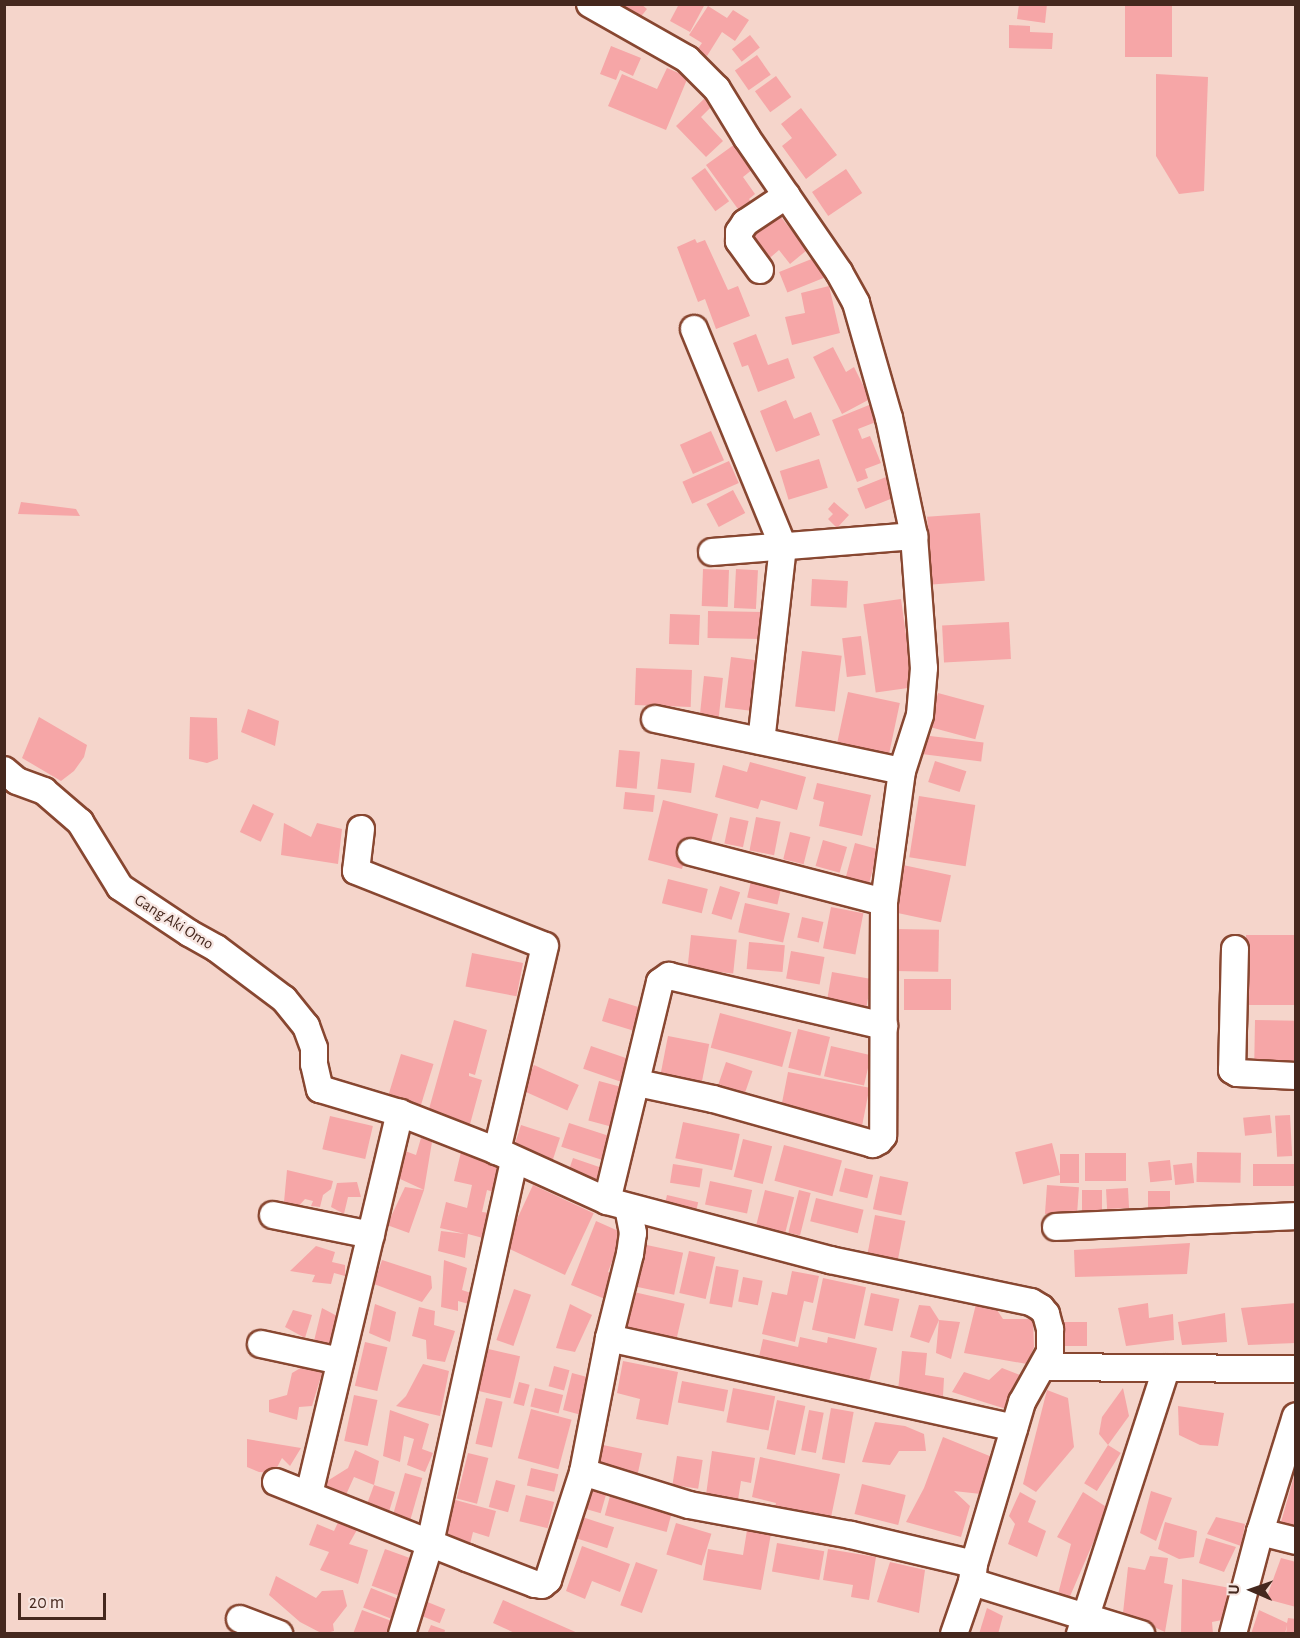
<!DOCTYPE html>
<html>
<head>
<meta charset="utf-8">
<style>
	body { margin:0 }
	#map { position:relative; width:1300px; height:1638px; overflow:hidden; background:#f5d5cb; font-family:"Alegreya Sans",sans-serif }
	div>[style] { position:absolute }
	.building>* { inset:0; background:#f6a6a7; transform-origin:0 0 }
	.roads { filter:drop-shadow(2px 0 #884731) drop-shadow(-2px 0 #884731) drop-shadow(0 2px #884731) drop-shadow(0 -2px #884731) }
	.street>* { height:26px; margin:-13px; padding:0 13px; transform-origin:13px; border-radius:13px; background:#fff }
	span { translate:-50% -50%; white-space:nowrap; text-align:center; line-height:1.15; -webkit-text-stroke:4.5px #f7e6e1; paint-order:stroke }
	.street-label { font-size:16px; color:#45281e }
	.frame { position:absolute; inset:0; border:6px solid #45281e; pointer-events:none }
	.north { position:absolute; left:1222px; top:1560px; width:60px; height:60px; -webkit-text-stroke:4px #f7e6e1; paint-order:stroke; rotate:272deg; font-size:16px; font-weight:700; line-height:24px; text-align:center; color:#45281e }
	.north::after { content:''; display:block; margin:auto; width:21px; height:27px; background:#45281e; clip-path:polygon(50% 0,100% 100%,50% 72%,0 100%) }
	.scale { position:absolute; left:18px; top:1593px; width:88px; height:27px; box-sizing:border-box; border:3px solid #45281e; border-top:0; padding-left:8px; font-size:18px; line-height:21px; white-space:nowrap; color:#45281e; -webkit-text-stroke:4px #f7e6e1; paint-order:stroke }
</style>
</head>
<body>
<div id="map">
	<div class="building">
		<i style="clip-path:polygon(621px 4px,641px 4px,647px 9px,639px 19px)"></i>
		<i style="clip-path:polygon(679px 4px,705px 4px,690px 32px,670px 21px)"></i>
		<i style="clip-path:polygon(1019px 4px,1047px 4px,1045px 23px,1017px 19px)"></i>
		<i style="left:1125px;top:4px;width:47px;height:53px"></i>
		<i style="clip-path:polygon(708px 6px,727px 18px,733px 10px,749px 20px,735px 41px,722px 32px,707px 56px,697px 50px,702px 43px,689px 35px)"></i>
		<i style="clip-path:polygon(1009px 25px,1030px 26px,1030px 32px,1053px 33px,1052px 49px,1009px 48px)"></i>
		<i style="left:750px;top:35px;width:16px;height:23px;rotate:52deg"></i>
		<i style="clip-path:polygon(611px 46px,641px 58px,633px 76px,620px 70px,616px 80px,600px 74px)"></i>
		<i style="left:757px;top:55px;width:24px;height:27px;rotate:55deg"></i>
		<i style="clip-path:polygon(667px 68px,688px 77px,666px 130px,608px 106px,622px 74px,657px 89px)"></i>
		<i style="clip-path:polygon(1156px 74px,1208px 77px,1204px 191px,1179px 194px,1156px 156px)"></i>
		<i style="left:776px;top:76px;width:26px;height:26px;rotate:54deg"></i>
		<i style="clip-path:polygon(706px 97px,713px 105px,701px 117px,723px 141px,706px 157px,676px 126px)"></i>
		<i style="clip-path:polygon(801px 108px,837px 155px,806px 179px,782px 146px,792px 138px,781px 124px)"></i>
		<i style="clip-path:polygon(735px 144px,753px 169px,743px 177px,755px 194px,749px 199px,755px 207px,743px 216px,706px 165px)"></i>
		<i style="left:705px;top:168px;width:41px;height:17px;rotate:54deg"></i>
		<i style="left:846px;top:169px;width:29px;height:41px;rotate:56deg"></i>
		<i style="clip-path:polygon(777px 212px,807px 250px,790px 264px,779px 250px,764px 263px,744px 238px)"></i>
		<i style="clip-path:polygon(695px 239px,697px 243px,705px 240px,728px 290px,738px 286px,750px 316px,716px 329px,705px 299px,698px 302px,677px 247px)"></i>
		<i style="left:819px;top:256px;width:22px;height:43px;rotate:68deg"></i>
		<i style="clip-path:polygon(829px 286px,840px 333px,792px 345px,785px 317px,805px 313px,801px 293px)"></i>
		<i style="clip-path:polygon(756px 334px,768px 365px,788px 358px,795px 378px,758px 392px,748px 365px,742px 367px,733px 343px)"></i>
		<i style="clip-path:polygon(833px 347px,846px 372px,854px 367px,870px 399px,842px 414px,813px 357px)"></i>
		<i style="clip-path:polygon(786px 400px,794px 419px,811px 412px,820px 435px,776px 452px,760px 411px)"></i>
		<i style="clip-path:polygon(874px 403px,881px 420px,858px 429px,862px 439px,870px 436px,881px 463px,865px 469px,868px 478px,857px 482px,832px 420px)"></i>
		<i style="left:711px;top:431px;width:32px;height:34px;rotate:66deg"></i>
		<i style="left:819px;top:459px;width:30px;height:41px;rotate:73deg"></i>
		<i style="left:729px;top:461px;width:24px;height:51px;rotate:66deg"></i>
		<i style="left:886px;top:477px;width:22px;height:31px;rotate:68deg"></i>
		<i style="left:733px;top:490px;width:26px;height:30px;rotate:62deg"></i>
		<i style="clip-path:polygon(21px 502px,76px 509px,80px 516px,18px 514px)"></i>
		<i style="clip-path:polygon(834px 502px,849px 515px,837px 528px,828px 519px,833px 514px,828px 509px)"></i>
		<i style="left:980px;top:513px;width:68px;height:53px;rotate:86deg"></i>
		<i style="left:703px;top:569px;width:26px;height:37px;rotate:2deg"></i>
		<i style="left:736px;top:569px;width:22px;height:39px;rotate:3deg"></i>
		<i style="left:812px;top:579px;width:36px;height:27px;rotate:3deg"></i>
		<i style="left:901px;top:599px;width:89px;height:38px;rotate:82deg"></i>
		<i style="left:708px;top:611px;width:55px;height:27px;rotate:1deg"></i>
		<i style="left:670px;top:614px;width:30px;height:30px;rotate:2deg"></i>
		<i style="left:1009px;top:622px;width:37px;height:67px;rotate:87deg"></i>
		<i style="left:861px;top:636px;width:39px;height:19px;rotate:83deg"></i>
		<i style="left:802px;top:651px;width:40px;height:56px;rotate:7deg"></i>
		<i style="left:731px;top:657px;width:32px;height:51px;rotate:7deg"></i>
		<i style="left:636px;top:668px;width:56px;height:37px;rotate:2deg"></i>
		<i style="left:704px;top:676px;width:19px;height:43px;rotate:6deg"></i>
		<i style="left:848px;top:692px;width:53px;height:58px;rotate:12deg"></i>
		<i style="left:938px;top:693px;width:48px;height:35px;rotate:15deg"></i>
		<i style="clip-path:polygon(248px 709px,279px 721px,275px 746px,241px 732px)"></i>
		<i style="clip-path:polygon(39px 717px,87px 745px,84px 757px,74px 771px,61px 781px,22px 758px)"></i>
		<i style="clip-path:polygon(190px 717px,217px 718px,218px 759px,207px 763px,189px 759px)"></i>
		<i style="left:922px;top:735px;width:62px;height:19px;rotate:7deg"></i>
		<i style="left:619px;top:750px;width:21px;height:37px;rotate:5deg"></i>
		<i style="left:661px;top:759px;width:34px;height:30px;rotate:7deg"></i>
		<i style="left:935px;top:761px;width:33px;height:22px;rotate:18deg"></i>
		<i style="clip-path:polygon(750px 762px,806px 777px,797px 810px,761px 800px,758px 809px,715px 797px,723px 765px,747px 772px)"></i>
		<i style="clip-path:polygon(817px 783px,871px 795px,862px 836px,819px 826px,824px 802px,813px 799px)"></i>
		<i style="left:625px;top:792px;width:30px;height:17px;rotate:6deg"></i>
		<i style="left:919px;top:796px;width:57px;height:62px;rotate:9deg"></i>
		<i style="clip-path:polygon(663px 800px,718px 814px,710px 846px,690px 841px,682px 869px,648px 860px)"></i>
		<i style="left:253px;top:804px;width:23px;height:31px;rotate:25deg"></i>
		<i style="left:730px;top:817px;width:19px;height:27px;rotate:12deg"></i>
		<i style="left:756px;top:817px;width:25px;height:34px;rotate:11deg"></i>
		<i style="clip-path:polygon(284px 823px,311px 837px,317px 823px,342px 829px,338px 864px,281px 855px)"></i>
		<i style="left:790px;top:832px;width:21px;height:28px;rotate:14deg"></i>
		<i style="left:823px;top:840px;width:25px;height:27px;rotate:16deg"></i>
		<i style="left:855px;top:843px;width:24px;height:41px;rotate:15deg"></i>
		<i style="left:903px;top:865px;width:49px;height:48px;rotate:12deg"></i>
		<i style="left:668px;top:879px;width:41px;height:25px;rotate:14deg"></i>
		<i style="left:751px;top:881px;width:31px;height:17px;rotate:13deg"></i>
		<i style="left:720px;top:886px;width:21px;height:29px;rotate:17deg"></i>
		<i style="left:745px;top:903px;width:46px;height:30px;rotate:13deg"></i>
		<i style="left:831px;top:907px;width:33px;height:42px;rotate:11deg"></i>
		<i style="left:802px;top:917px;width:22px;height:21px;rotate:13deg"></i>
		<i style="left:895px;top:929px;width:44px;height:42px;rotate:1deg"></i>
		<i style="left:691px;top:935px;width:46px;height:34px;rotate:6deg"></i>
		<i style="left:1296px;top:935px;width:70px;height:50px;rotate:90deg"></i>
		<i style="left:749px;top:942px;width:36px;height:27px;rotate:5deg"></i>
		<i style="left:791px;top:951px;width:34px;height:28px;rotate:10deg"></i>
		<i style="left:472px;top:953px;width:52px;height:34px;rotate:11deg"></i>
		<i style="left:832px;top:972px;width:40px;height:37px;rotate:10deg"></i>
		<i style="left:904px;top:979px;width:47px;height:31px"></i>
		<i style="left:609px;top:998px;width:34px;height:24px;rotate:17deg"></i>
		<i style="left:720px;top:1013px;width:74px;height:36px;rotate:15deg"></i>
		<i style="clip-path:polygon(454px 1020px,487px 1030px,475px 1075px,469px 1073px,469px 1076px,482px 1080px,469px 1128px,427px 1116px)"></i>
		<i style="left:1255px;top:1020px;width:41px;height:52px;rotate:1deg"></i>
		<i style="left:798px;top:1029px;width:33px;height:40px;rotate:14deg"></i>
		<i style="left:668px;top:1036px;width:42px;height:45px;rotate:11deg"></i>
		<i style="left:591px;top:1046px;width:49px;height:24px;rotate:19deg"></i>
		<i style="left:831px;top:1046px;width:41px;height:31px;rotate:13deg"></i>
		<i style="left:401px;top:1054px;width:34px;height:44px;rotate:17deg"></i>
		<i style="left:726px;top:1062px;width:28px;height:38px;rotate:19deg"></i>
		<i style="left:534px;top:1065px;width:49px;height:28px;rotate:24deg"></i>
		<i style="left:788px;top:1072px;width:83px;height:44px;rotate:11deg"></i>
		<i style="left:599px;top:1081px;width:27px;height:41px;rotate:15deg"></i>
		<i style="left:1270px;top:1115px;width:18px;height:27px;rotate:84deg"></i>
		<i style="left:1290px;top:1115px;width:41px;height:15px;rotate:87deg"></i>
		<i style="left:330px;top:1116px;width:44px;height:34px;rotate:13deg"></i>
		<i style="left:683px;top:1122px;width:58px;height:37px;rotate:12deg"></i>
		<i style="left:569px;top:1123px;width:44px;height:25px;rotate:18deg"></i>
		<i style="left:521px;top:1125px;width:41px;height:27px;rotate:18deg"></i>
		<i style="clip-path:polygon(421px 1138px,432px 1142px,424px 1190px,409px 1233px,387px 1225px,405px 1187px,424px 1190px,398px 1178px,405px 1151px,416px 1155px)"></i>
		<i style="left:743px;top:1139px;width:30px;height:39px;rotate:14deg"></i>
		<i style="left:1052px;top:1143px;width:33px;height:38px;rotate:76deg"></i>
		<i style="left:784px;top:1145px;width:60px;height:37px;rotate:15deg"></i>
		<i style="clip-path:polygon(462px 1148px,508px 1160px,500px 1194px,487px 1190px,482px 1212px,490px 1213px,483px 1238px,468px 1234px,465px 1258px,438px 1251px,441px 1231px,465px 1234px,440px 1228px,446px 1202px,467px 1208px,472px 1185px,454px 1181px)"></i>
		<i style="left:1197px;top:1152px;width:44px;height:30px;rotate:1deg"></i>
		<i style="left:1126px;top:1153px;width:28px;height:41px;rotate:90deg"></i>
		<i style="left:1060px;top:1154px;width:19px;height:29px"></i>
		<i style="left:573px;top:1158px;width:37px;height:20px;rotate:19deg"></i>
		<i style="left:1170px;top:1160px;width:20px;height:22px;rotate:84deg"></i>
		<i style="left:1192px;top:1163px;width:20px;height:19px;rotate:84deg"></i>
		<i style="left:673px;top:1164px;width:30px;height:19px;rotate:9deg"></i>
		<i style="left:1296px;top:1164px;width:22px;height:43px;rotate:90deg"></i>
		<i style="left:845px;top:1168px;width:29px;height:24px;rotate:14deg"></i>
		<i style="clip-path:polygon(287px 1170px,333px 1181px,331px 1189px,323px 1195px,320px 1207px,311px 1206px,313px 1201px,305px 1199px,297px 1208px,284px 1202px)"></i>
		<i style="left:880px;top:1176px;width:29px;height:34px;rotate:12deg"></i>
		<i style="left:710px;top:1181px;width:43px;height:24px;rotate:12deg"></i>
		<i style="clip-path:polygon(357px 1182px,361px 1197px,348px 1197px,344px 1214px,331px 1207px,337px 1183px)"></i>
		<i style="left:533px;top:1185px;width:67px;height:68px;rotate:25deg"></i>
		<i style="left:1047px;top:1185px;width:32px;height:29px;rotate:4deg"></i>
		<i style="left:1128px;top:1188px;width:20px;height:22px;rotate:87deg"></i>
		<i style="left:765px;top:1190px;width:30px;height:38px;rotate:14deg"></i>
		<i style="left:799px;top:1190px;width:12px;height:44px;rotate:14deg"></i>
		<i style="left:1082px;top:1190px;width:20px;height:21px"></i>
		<i style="left:1148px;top:1191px;width:22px;height:18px"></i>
		<i style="left:667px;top:1195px;width:32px;height:16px;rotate:13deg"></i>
		<i style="left:816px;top:1198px;width:49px;height:24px;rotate:14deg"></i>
		<i style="left:875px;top:1215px;width:31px;height:46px;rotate:11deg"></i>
		<i style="clip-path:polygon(596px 1221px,623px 1233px,608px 1272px,615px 1275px,605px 1299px,571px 1285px)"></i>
		<i style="clip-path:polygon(1190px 1243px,1187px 1274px,1075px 1277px,1074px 1250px)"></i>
		<i style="left:642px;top:1244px;width:42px;height:43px;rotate:12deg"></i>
		<i style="clip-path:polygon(316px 1246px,335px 1252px,332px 1262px,345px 1265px,345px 1276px,334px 1273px,331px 1284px,312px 1282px,315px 1275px,290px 1271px)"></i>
		<i style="left:689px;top:1251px;width:27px;height:43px;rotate:13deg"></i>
		<i style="clip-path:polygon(382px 1260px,431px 1276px,432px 1288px,422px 1302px,374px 1284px)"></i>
		<i style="clip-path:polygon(444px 1260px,467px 1268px,462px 1290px,477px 1295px,476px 1306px,458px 1301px,458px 1311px,441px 1307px)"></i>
		<i style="left:716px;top:1266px;width:23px;height:38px;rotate:10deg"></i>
		<i style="clip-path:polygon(792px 1271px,819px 1276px,813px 1303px,804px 1301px,795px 1342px,762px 1334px,772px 1292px,787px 1295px)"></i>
		<i style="left:743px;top:1277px;width:20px;height:25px;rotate:11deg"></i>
		<i style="left:823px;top:1278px;width:44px;height:53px;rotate:12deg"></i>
		<i style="left:514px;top:1289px;width:18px;height:54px;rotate:19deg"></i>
		<i style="left:634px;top:1292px;width:52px;height:45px;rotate:13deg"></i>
		<i style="left:871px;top:1293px;width:29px;height:33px;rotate:12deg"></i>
		<i style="clip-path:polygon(1148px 1303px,1149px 1318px,1173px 1314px,1174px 1340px,1126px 1346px,1118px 1308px)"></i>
		<i style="clip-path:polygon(1296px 1303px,1296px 1343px,1248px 1345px,1241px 1308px)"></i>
		<i style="clip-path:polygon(375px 1304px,396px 1312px,390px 1342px,369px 1333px)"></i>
		<i style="clip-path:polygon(570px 1304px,592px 1315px,575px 1352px,556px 1348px)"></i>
		<i style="clip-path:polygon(976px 1304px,997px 1310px,1003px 1319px,1033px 1319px,1034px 1347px,1027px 1364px,964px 1353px)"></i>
		<i style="clip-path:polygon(919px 1305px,930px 1306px,939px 1320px,929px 1343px,910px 1337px)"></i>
		<i style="clip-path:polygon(419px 1307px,435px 1311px,434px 1325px,455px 1331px,445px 1362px,427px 1359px,426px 1340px,412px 1336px)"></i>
		<i style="clip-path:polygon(322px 1308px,339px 1317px,330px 1344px,314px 1341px)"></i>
		<i style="clip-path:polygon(293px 1310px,312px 1315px,305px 1338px,285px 1327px)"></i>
		<i style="clip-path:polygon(1225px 1313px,1227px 1342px,1182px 1345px,1178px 1322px)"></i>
		<i style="clip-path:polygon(939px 1320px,960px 1322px,951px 1359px,936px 1353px)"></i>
		<i style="left:1087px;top:1322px;width:24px;height:26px;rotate:90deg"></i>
		<i style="clip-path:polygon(800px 1337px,827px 1343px,828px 1337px,877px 1348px,868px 1386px,758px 1361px,763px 1339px,798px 1347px)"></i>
		<i style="left:365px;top:1342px;width:23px;height:45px;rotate:13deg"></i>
		<i style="left:484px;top:1348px;width:37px;height:43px;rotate:13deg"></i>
		<i style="clip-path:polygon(902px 1351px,927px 1353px,925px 1375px,944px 1378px,943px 1396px,898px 1391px)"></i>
		<i style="clip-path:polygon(623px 1361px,678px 1372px,668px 1425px,636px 1419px,640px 1399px,617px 1393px)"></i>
		<i style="clip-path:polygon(423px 1364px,449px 1371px,440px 1416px,396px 1406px,406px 1396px)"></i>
		<i style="clip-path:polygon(304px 1366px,322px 1373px,312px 1406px,299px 1407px,297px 1420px,269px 1412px,269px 1400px,287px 1395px,292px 1373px)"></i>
		<i style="left:554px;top:1366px;width:16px;height:21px;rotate:15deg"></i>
		<i style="clip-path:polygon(1002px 1368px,1020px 1375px,1009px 1410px,952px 1392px,964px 1372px,989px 1380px)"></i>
		<i style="clip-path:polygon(572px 1373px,587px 1377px,583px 1393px,590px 1394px,585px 1416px,563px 1410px)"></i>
		<i style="left:682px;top:1381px;width:47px;height:22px;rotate:11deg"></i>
		<i style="left:519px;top:1382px;width:11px;height:22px;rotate:15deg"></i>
		<i style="left:535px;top:1388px;width:29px;height:19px;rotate:14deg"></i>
		<i style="left:733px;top:1388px;width:43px;height:35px;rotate:11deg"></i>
		<i style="clip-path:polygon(1123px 1388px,1129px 1416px,1108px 1445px,1099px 1434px,1102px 1417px)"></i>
		<i style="clip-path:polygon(1047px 1390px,1068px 1398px,1074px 1447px,1036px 1492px,1023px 1484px)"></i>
		<i style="left:354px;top:1395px;width:24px;height:47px;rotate:12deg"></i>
		<i style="left:486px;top:1398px;width:17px;height:47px;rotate:13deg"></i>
		<i style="left:777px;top:1400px;width:29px;height:50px;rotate:12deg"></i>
		<i style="clip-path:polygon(1178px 1406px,1224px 1413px,1218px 1446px,1200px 1445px,1179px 1435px)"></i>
		<i style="left:831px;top:1408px;width:23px;height:52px;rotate:10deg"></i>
		<i style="left:531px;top:1409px;width:42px;height:51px;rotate:15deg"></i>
		<i style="clip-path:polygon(390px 1410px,429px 1424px,422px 1449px,433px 1453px,425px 1472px,407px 1465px,414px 1439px,404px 1436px,400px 1462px,383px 1456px)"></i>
		<i style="left:809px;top:1410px;width:15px;height:41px;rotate:11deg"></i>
		<i style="clip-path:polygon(875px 1422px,905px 1426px,924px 1434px,926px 1451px,899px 1451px,890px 1465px,862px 1462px)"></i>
		<i style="clip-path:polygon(943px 1437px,992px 1457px,981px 1494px,954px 1491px,970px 1506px,961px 1537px,906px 1522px,924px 1488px)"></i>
		<i style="clip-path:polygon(247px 1439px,301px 1448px,290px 1466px,282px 1458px,274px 1473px,259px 1472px,247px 1467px)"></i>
		<i style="left:603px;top:1445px;width:40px;height:25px;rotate:12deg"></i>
		<i style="left:1108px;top:1445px;width:15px;height:45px;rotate:32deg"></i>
		<i style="clip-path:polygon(355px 1450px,379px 1461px,374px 1485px,354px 1477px,345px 1497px,326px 1491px,324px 1483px,348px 1468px)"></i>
		<i style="clip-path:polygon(712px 1451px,755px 1458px,751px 1483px,741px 1481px,738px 1500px,706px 1495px)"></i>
		<i style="left:468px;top:1453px;width:21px;height:47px;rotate:14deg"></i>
		<i style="left:677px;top:1456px;width:26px;height:29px;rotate:9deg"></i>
		<i style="clip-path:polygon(760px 1457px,840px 1474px,830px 1522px,774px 1513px,776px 1503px,752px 1497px)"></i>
		<i style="left:531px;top:1468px;width:28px;height:18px;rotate:13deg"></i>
		<i style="left:405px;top:1473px;width:18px;height:47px;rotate:16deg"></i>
		<i style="clip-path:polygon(1295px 1473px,1296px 1473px,1296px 1525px,1281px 1522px)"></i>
		<i style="left:496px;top:1480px;width:20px;height:28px;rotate:15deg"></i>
		<i style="left:582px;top:1484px;width:26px;height:23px;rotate:16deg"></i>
		<i style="left:862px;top:1484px;width:45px;height:31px;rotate:14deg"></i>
		<i style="clip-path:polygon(374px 1485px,395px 1492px,388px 1515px,367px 1504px)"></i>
		<i style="clip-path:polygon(1151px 1491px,1172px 1498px,1156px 1541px,1140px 1533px)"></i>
		<i style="clip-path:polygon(1020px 1492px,1036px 1501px,1028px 1522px,1046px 1531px,1037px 1557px,1008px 1544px,1015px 1524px,1009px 1516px)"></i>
		<i style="clip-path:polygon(1083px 1492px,1108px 1508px,1068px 1601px,1057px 1598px,1071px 1544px,1057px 1537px)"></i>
		<i style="left:526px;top:1495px;width:29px;height:27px;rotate:14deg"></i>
		<i style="left:610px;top:1496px;width:64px;height:20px;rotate:15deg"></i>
		<i style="clip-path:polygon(452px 1499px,496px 1511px,489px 1537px,473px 1532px,469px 1548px,441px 1541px)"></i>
		<i style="left:576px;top:1515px;width:40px;height:22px;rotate:18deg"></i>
		<i style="clip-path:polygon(1216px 1517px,1245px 1524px,1241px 1546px,1207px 1534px)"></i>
		<i style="clip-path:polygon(340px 1518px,358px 1528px,349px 1544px,368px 1550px,358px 1584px,320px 1570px,329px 1552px,309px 1545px,317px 1524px,334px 1531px)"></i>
		<i style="clip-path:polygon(1165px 1522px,1197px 1531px,1194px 1557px,1179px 1559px,1158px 1549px)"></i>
		<i style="left:676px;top:1523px;width:37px;height:33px;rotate:17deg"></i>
		<i style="clip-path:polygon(748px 1524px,772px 1528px,761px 1590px,703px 1580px,708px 1549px,743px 1555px)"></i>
		<i style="clip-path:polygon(1206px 1538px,1236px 1547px,1224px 1572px,1199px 1563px)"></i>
		<i style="left:777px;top:1543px;width:48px;height:29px;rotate:10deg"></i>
		<i style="clip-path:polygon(582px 1546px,630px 1564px,620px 1592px,592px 1581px,585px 1599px,566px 1591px)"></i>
		<i style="left:385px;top:1549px;width:33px;height:39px;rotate:20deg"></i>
		<i style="clip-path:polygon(828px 1549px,876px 1557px,869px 1600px,851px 1597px,853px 1585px,823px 1580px)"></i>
		<i style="clip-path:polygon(1150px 1556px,1168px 1558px,1164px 1583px,1173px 1585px,1165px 1632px,1123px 1613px,1128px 1567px,1145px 1570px)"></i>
		<i style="clip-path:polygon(1281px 1558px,1296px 1562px,1296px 1607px,1266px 1599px)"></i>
		<i style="left:636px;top:1562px;width:23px;height:46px;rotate:20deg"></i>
		<i style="clip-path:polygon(890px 1562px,925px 1570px,919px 1613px,877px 1602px)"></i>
		<i style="clip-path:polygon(276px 1576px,316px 1598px,322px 1591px,343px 1590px,347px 1606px,333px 1624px,334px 1631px,323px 1634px,300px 1622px,269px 1595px)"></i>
		<i style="clip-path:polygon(1182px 1579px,1230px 1588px,1222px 1620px,1212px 1622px,1213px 1634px,1181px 1633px)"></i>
		<i style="left:371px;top:1588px;width:35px;height:21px;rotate:22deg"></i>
		<i style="clip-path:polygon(503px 1600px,580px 1634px,517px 1634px,493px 1623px)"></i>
		<i style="left:425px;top:1601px;width:22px;height:15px;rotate:22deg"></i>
		<i style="clip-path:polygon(987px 1608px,1003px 1616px,998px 1634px,979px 1634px)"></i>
		<i style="clip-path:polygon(362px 1610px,397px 1623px,393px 1634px,353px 1634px)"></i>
		<i style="clip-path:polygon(1259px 1610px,1287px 1623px,1288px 1618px,1296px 1619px,1296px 1634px,1286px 1634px,1287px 1625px,1285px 1634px,1251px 1634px)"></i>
		<i style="clip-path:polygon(431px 1625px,445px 1630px,444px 1634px,427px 1634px)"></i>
	</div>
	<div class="roads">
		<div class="street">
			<i style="left:590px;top:4px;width:112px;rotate:29.6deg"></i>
			<i style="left:687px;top:59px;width:42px;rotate:45deg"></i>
			<i style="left:717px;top:89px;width:57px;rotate:58.5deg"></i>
			<i style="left:747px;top:138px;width:163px;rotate:55.5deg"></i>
			<i style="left:839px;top:272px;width:35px;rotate:61deg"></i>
			<i style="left:856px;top:303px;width:120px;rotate:74deg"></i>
			<i style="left:889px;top:418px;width:121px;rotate:78deg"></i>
			<i style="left:914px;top:536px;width:132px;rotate:85.7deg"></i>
			<i style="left:924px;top:668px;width:47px;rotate:94.9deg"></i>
			<i style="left:920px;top:715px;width:59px;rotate:107.8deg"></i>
			<i style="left:902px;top:771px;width:132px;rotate:97.8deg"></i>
			<i style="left:884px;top:902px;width:234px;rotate:90.2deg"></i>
			<i style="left:883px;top:1136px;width:6px;rotate:129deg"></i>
			<i style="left:879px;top:1141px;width:7px;rotate:153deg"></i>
			<i style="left:873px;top:1144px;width:166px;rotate:-164.3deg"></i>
			<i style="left:713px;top:1099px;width:77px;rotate:-168deg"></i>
			<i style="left:760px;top:270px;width:36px;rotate:-126deg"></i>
			<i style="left:739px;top:241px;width:9px;rotate:-90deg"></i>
			<i style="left:739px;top:232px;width:11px;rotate:-56deg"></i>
			<i style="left:745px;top:223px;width:50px;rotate:-33.7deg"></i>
			<i style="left:694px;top:329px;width:235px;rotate:67.7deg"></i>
			<i style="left:783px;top:546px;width:196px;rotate:96.4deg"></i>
			<i style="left:712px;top:552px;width:203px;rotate:-4.5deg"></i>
			<i style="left:655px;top:719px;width:252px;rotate:11.9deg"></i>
			<i style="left:4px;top:770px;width:17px;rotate:40deg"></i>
			<i style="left:17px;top:781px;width:29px;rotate:20deg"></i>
			<i style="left:44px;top:791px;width:48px;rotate:40.7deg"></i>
			<i style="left:80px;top:822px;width:76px;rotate:58.4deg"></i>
			<i style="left:120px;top:887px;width:83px;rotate:33.7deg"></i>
			<i style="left:189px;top:933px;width:31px;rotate:29deg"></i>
			<i style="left:216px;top:948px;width:85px;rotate:36.9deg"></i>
			<i style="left:284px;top:999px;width:35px;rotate:51deg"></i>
			<i style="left:306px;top:1026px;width:23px;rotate:70deg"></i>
			<i style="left:314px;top:1048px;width:16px;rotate:90deg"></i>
			<i style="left:314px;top:1064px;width:26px;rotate:77deg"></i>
			<i style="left:320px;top:1089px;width:84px;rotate:16.7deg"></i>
			<i style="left:400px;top:1113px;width:104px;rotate:21.4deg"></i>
			<i style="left:497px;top:1151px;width:121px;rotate:24.4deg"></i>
			<i style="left:607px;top:1201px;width:231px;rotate:14.8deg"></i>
			<i style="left:830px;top:1260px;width:205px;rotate:11.8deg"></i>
			<i style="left:1031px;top:1302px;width:12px;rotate:31deg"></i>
			<i style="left:1041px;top:1308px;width:8px;rotate:50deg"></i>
			<i style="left:1046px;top:1314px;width:16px;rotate:75deg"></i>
			<i style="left:1050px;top:1329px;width:23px;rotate:90deg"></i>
			<i style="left:1050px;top:1352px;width:57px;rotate:119.2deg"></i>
			<i style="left:1022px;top:1402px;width:169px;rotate:106.5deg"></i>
			<i style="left:974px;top:1564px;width:18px;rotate:96deg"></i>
			<i style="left:972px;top:1582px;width:55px;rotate:109.1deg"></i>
			<i style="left:361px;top:829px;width:42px;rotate:96.8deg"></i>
			<i style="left:356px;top:871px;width:203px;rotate:21.6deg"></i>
			<i style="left:545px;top:946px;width:211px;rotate:103.2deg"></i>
			<i style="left:691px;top:852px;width:199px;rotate:14.5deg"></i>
			<i style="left:1235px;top:949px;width:121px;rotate:91.4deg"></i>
			<i style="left:1232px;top:1070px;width:6px;rotate:31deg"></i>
			<i style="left:1237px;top:1073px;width:59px;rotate:2.9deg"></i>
			<i style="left:607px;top:1201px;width:225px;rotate:-76.4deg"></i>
			<i style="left:660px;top:982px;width:11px;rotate:-34deg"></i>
			<i style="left:669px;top:976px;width:221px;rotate:13.1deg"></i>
			<i style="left:273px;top:1215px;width:100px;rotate:11.5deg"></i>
			<i style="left:1056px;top:1227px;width:240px;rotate:-2.6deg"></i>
			<i style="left:609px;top:1338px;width:415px;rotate:12.5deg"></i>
			<i style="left:261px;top:1344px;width:81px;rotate:12.1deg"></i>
			<i style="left:1043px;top:1367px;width:253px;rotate:0.5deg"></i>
			<i style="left:583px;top:1472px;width:111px;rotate:17.3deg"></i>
			<i style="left:689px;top:1505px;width:165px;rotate:10.5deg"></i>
			<i style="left:851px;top:1535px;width:126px;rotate:13.3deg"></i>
			<i style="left:276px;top:1482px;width:206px;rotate:21.7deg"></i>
			<i style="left:467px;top:1558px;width:73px;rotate:20.9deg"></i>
			<i style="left:535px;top:1584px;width:7px;rotate:8deg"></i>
			<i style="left:542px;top:1585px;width:8px;rotate:-40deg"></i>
			<i style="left:548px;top:1580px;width:114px;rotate:-72deg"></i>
			<i style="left:583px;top:1472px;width:136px;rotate:-79deg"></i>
			<i style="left:609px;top:1338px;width:87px;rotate:-76deg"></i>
			<i style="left:630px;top:1254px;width:21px;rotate:-82deg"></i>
			<i style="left:633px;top:1233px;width:26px;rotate:-101deg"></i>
			<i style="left:309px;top:1494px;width:392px;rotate:-76.6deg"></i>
			<i style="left:1260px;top:1532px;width:37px;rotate:14deg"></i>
			<i style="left:972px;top:1582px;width:177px;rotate:17.1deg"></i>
			<i style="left:240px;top:1619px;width:42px;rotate:21deg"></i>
			<i style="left:402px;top:1634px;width:95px;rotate:-72.9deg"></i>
			<i style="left:430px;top:1543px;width:391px;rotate:-77.6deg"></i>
			<i style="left:1080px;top:1634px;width:279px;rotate:-72deg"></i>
			<i style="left:1233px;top:1634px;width:106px;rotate:-75.2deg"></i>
			<i style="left:1260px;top:1532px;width:121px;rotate:-72.8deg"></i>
		</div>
	</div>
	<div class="street-label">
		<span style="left:174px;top:922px;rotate:32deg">Gang Aki Omo</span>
	</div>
	<div class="frame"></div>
	<div class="north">U</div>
	<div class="scale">20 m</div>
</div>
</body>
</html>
